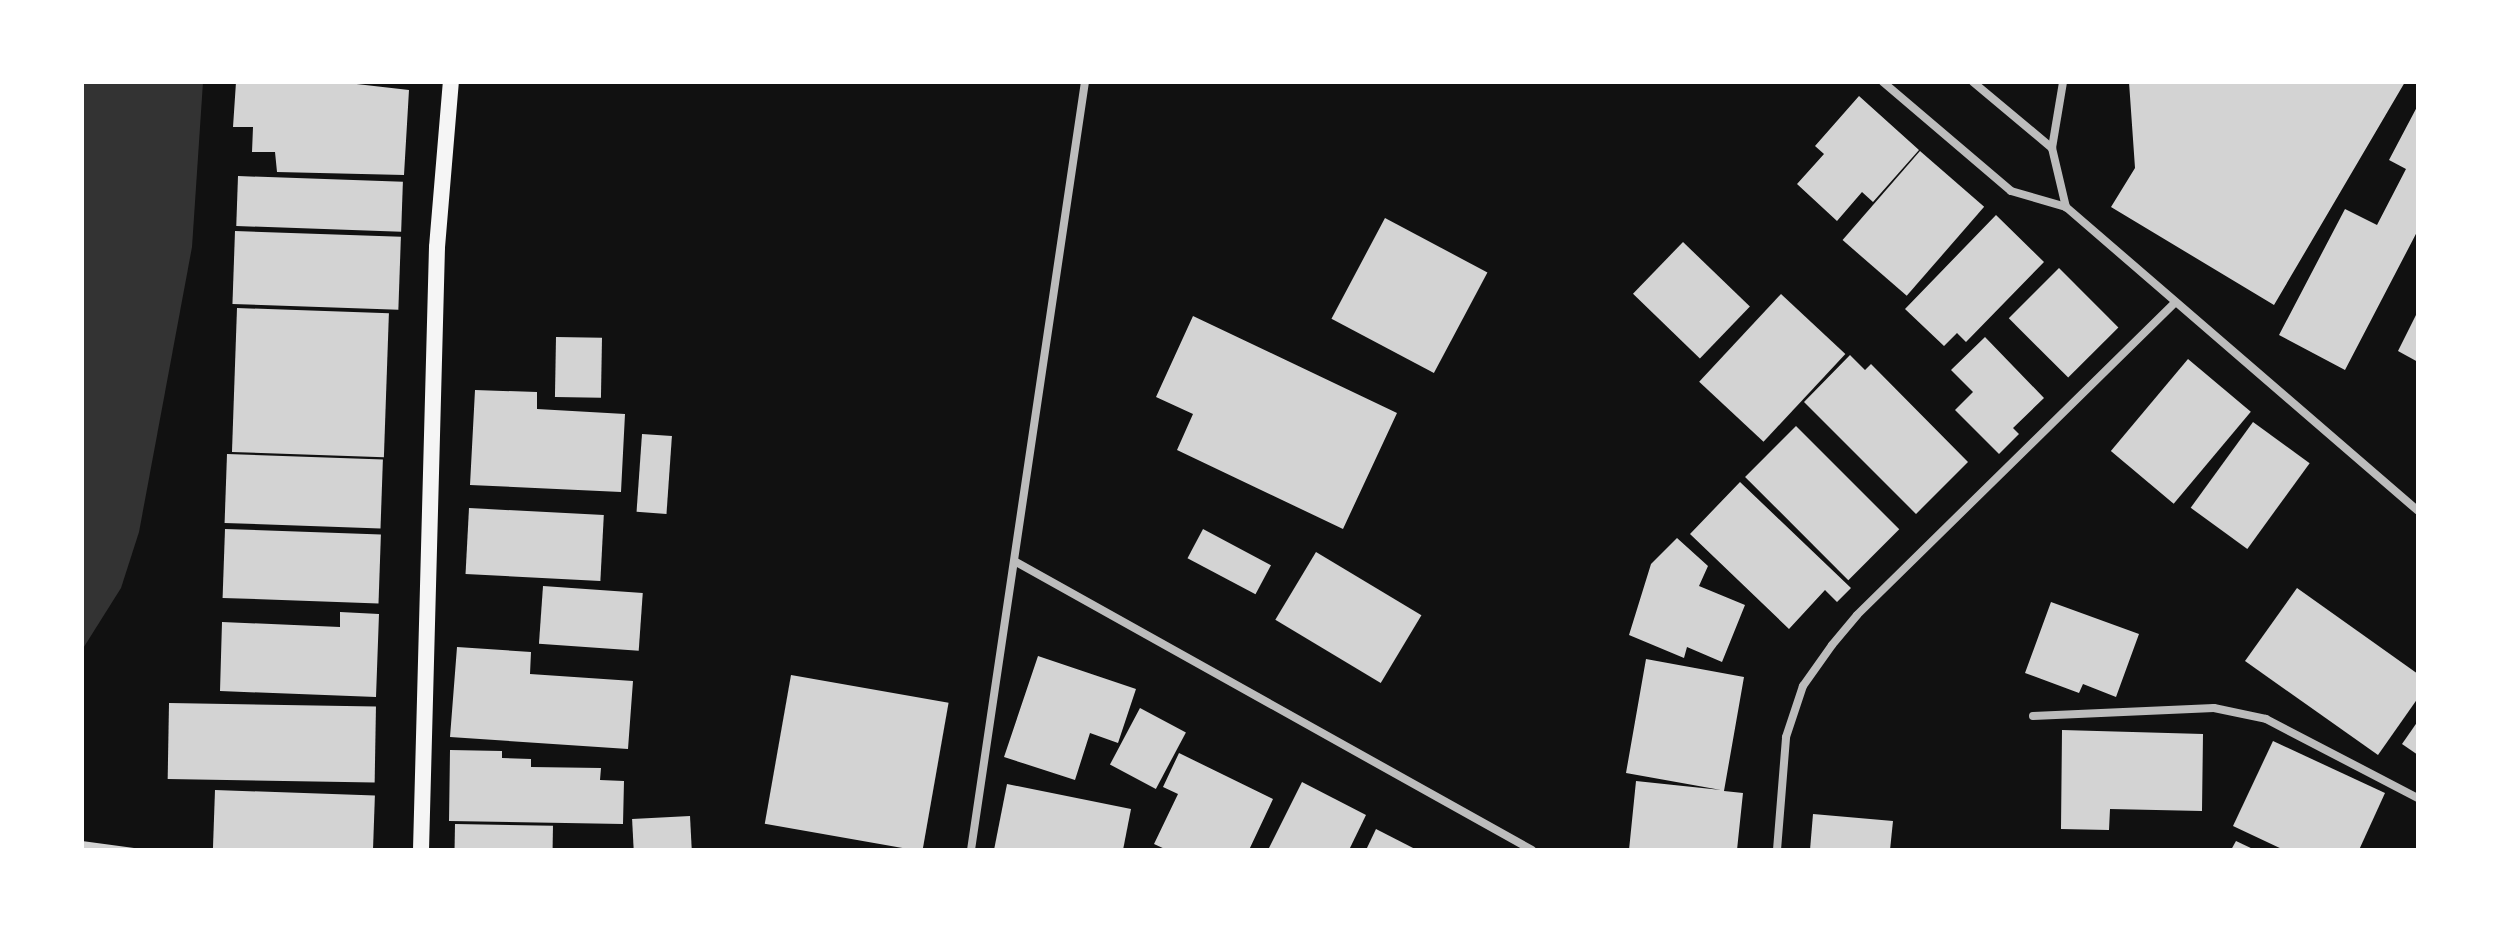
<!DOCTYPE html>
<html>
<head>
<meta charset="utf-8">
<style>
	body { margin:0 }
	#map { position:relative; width:2500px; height:932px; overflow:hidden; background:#111; font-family:Overpass,sans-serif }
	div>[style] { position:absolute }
	.water>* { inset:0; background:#333 }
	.building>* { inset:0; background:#d3d3d3; transform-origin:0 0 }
	.minor>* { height:8px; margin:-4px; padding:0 4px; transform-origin:4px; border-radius:4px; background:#bcbcbc }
	.secondary>* { height:16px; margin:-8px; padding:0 8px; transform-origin:8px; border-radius:8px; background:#f5f5f5 }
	span { translate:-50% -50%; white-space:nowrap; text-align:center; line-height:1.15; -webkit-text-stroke:6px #fff; paint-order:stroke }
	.frame { position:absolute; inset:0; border:84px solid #fff; pointer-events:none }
</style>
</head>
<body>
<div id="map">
	<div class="water">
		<i style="clip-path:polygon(82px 82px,203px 82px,192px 247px,139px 532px,121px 588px,82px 650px)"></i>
	</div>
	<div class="building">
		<i style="clip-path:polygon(236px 82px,339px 82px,409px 90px,404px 175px,277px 172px,275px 152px,252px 152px,253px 127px,233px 127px)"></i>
		<i style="clip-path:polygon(2129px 82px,2405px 82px,2274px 305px,2111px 207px,2135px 168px)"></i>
		<i style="clip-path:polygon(1859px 96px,1919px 150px,1873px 202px,1862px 192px,1837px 221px,1797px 184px,1824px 154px,1815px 146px)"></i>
		<i style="clip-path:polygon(2418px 105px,2418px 230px,2345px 370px,2279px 335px,2345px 209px,2377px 225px,2406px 169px,2389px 160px)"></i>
		<i style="left:1920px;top:151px;width:85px;height:118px;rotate:41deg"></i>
		<i style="left:238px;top:176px;width:165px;height:50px;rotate:2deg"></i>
		<i style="clip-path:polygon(1996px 215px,2044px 262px,1966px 342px,1957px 333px,1944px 346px,1905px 309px)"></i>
		<i style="left:1385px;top:218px;width:116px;height:114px;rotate:28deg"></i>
		<i style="left:235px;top:231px;width:166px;height:73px;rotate:2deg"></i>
		<i style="left:1683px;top:242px;width:93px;height:72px;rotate:44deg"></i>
		<i style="left:2059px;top:268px;width:84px;height:71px;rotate:45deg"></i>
		<i style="left:1781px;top:294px;width:88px;height:120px;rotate:43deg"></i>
		<i style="left:237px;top:308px;width:152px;height:144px;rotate:2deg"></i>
		<i style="clip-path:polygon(2418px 311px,2418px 362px,2398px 351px)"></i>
		<i style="clip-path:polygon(1193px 316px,1397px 413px,1343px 529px,1177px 450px,1193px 414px,1156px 397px)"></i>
		<i style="left:556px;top:337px;width:46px;height:60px;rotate:1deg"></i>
		<i style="clip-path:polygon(1985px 337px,2044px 398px,2013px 428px,2019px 434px,1999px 454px,1955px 410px,1973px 392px,1951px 370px)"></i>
		<i style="clip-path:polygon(1850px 355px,1865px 370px,1871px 364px,1968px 462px,1916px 514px,1804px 402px)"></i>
		<i style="left:2188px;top:359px;width:82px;height:120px;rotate:40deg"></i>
		<i style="clip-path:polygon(475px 390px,537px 392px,537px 409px,625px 414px,621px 492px,470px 485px)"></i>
		<i style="left:2253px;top:422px;width:70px;height:106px;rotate:36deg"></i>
		<i style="left:1796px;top:426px;width:146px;height:72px;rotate:45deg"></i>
		<i style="left:642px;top:434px;width:30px;height:78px;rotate:4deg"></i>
		<i style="left:227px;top:454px;width:156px;height:69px;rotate:2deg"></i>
		<i style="clip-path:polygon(1740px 482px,1851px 588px,1837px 602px,1825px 590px,1789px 629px,1690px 534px)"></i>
		<i style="left:469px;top:508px;width:135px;height:66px;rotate:3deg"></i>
		<i style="left:225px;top:529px;width:156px;height:69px;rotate:2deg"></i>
		<i style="left:1203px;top:529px;width:77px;height:33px;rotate:28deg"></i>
		<i style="clip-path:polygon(1677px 538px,1708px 566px,1699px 586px,1745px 605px,1722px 662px,1687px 647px,1684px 658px,1629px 635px,1651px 564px)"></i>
		<i style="left:1316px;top:552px;width:123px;height:79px;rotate:31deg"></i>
		<i style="left:543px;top:586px;width:100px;height:58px;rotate:4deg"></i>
		<i style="clip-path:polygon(2297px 588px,2418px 674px,2418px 698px,2378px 755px,2245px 661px)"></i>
		<i style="clip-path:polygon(2051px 602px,2139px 634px,2116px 697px,2083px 684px,2079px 693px,2025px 673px)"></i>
		<i style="clip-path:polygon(340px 612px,379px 614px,376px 697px,220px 691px,222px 622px,340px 627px)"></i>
		<i style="clip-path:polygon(457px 647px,531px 652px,530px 674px,633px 681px,628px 749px,450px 737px)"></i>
		<i style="clip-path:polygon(1038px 656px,1136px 689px,1118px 743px,1090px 733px,1075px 780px,1004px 757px)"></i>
		<i style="clip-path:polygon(1646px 659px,1744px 677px,1724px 791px,1743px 793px,1737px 850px,1629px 850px,1636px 781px,1721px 790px,1626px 773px)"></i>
		<i style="left:791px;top:675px;width:160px;height:151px;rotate:10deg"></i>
		<i style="left:169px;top:703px;width:207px;height:76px;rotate:1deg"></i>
		<i style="left:1140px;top:708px;width:52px;height:64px;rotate:28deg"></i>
		<i style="clip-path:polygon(2418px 721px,2418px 755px,2402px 744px)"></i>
		<i style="clip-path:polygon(2062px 730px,2203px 734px,2202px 811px,2110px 809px,2109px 830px,2061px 829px)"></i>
		<i style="clip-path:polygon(2273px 741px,2385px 793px,2359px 850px,2284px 850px,2233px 826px)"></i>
		<i style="clip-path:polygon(450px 750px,502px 751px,502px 758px,531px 759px,531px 767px,601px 768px,600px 780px,624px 781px,623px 824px,449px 821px)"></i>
		<i style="clip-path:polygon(1179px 753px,1273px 799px,1249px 850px,1167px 850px,1154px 844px,1178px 794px,1163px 787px)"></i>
		<i style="clip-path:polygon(1302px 782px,1366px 815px,1349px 850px,1268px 850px)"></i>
		<i style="clip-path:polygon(1007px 784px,1131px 809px,1123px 850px,994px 850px)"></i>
		<i style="left:215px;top:790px;width:160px;height:60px;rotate:2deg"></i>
		<i style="clip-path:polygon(1813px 814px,1893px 821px,1890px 850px,1810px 850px)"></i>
		<i style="left:690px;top:816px;width:34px;height:58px;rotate:87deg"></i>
		<i style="left:455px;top:824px;width:98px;height:26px;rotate:1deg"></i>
		<i style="clip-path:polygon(1376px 829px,1417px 850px,1366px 850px)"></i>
		<i style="clip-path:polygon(82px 841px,134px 848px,133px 850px,82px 850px)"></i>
		<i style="clip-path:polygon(2236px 841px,2255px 850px,2231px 850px)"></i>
	</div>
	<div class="minor">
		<i style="left:1883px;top:82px;width:168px;rotate:40.4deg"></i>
		<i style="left:2011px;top:191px;width:57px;rotate:16.2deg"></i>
		<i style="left:2066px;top:207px;width:465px;rotate:40.8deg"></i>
		<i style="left:1973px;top:82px;width:103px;rotate:39.9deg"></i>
		<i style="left:2052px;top:148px;width:61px;rotate:76.7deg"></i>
		<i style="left:2052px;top:148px;width:67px;rotate:-80.5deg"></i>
		<i style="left:1016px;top:562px;width:591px;rotate:29.17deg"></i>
		<i style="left:2033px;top:716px;width:181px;rotate:-2.5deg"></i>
		<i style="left:2214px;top:708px;width:53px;rotate:11.9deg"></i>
		<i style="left:2266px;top:719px;width:171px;rotate:27.5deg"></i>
		<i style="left:971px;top:850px;width:776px;rotate:-81.56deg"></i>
		<i style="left:1777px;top:850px;width:113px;rotate:-85.4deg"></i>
		<i style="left:1786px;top:737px;width:54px;rotate:-71.6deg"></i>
		<i style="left:1803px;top:686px;width:50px;rotate:-54.7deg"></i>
		<i style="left:1832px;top:645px;width:39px;rotate:-50deg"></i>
		<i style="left:1857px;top:615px;width:445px;rotate:-44.5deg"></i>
	</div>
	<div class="secondary">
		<i style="left:421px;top:850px;width:603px;rotate:-88.48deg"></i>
		<i style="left:437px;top:247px;width:166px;rotate:-85.2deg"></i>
	</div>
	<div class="frame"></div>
</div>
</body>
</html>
